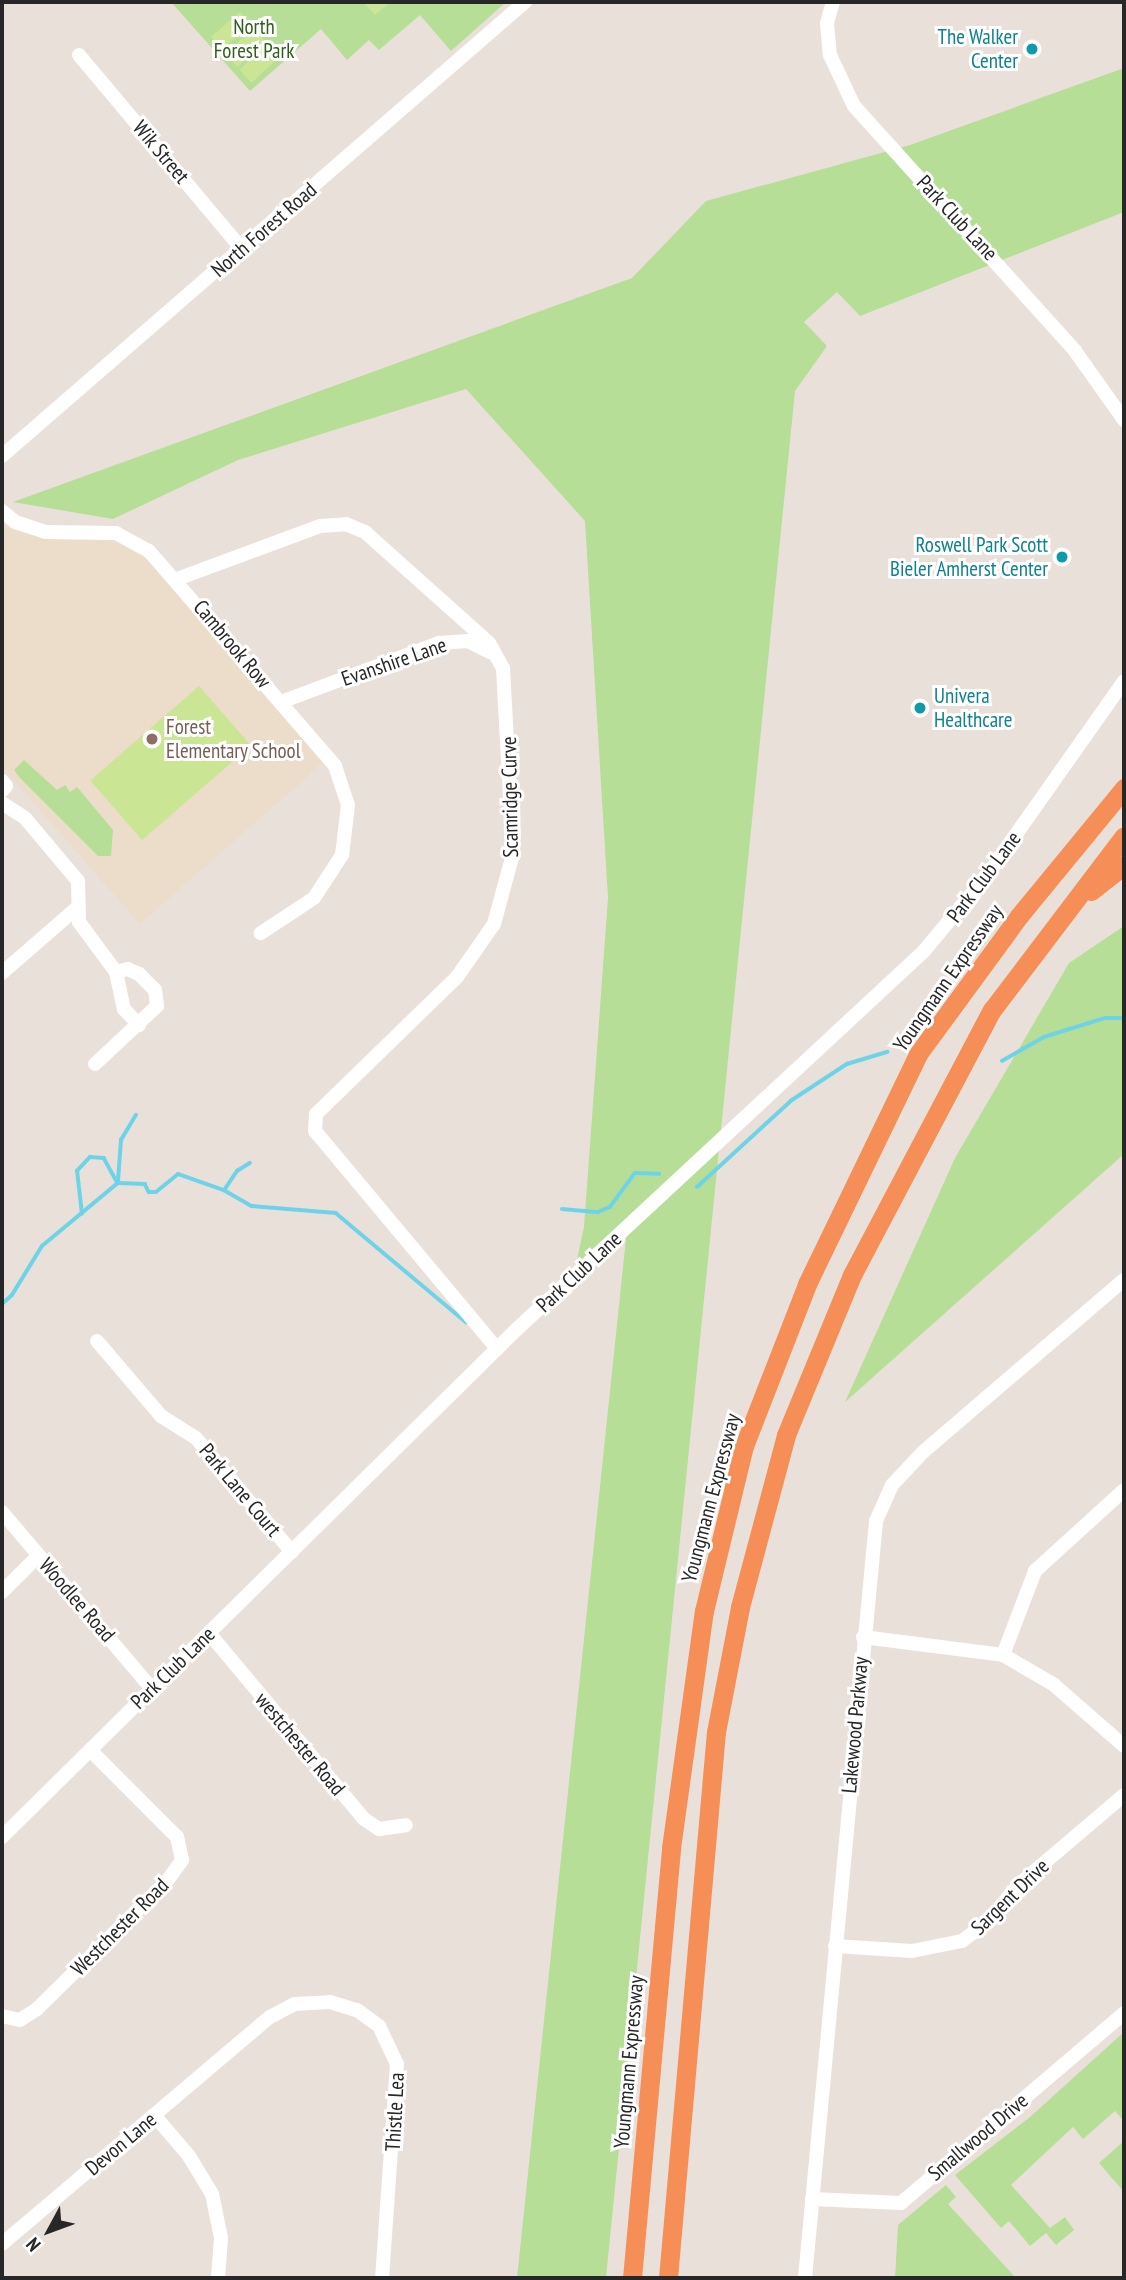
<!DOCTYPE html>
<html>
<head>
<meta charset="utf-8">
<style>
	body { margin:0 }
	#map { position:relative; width:1126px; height:2280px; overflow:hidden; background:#e9e1d9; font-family:"PT Sans Narrow",sans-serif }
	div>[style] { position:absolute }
	.education>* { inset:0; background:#ebddc9 }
	.green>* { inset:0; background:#b6de97 }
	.pitch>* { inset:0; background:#cae593; transform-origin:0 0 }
	.stream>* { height:3.5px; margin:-1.75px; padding:0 1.75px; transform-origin:1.75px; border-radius:1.75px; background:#6fd3e8 }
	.minor>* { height:14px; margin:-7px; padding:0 7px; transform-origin:7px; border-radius:7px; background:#fff }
	.highway>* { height:19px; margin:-9.5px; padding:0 9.5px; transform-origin:9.5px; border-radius:9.5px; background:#f68e57 }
	.dots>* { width:19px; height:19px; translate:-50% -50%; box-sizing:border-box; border:4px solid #fff; border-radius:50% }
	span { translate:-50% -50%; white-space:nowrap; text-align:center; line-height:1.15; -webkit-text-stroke:6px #fff; paint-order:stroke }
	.park-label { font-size:21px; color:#305f1c }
	.culture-label { font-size:21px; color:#0d838f }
	.right { translate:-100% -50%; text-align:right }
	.left { translate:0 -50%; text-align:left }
	.street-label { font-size:21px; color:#272727 }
	.education-label { font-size:21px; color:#785e54 }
	.frame { position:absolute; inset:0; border:4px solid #272727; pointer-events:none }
	.north { position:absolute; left:14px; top:2196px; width:70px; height:70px; -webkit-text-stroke:5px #fff; paint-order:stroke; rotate:229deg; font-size:19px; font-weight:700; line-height:28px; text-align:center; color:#272727 }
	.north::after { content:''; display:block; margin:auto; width:24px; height:32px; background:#272727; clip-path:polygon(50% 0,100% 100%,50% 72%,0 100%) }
</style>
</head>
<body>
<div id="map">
	<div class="education">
		<i style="clip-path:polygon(2px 524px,44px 539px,109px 541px,133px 547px,154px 565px,323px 763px,140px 924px,2px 767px)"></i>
	</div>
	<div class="green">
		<i style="clip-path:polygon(171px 2px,504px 2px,505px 3px,451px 51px,420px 15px,379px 50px,369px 40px,347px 60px,321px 29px,250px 91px)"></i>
		<i style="clip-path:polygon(1124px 68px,1124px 212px,860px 316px,837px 292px,804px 322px,827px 346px,795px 391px,606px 2278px,517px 2278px,627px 1229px,573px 1278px,584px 1227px,608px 898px,585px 521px,466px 389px,238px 460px,113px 519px,13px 502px,632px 278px,706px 201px,910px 145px)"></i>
		<i style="clip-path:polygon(24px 760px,57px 790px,65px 785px,70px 792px,77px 787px,113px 830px,111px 856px,98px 856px,20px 778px,14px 770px)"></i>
		<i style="clip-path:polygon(1124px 926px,1124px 1154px,845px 1402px,955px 1158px,1069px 963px)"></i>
		<i style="clip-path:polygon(1124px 2032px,1124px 2121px,1115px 2111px,1083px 2139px,1073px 2127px,1011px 2185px,1050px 2228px,1065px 2217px,1074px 2230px,1056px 2245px,1046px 2233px,1030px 2246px,1009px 2221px,1001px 2228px,955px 2175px,1030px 2117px)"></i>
		<i style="clip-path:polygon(1124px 2141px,1124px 2192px,1099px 2163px)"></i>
		<i style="clip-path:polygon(946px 2185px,956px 2197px,948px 2204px,1016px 2278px,895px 2278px,898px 2225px)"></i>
	</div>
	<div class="pitch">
		<i style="clip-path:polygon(363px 2px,391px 2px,375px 15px)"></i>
		<i style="left:240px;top:12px;width:17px;height:38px;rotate:50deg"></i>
		<i style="left:253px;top:28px;width:18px;height:38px;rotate:47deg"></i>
		<i style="left:267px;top:44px;width:18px;height:38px;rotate:47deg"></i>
		<i style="left:199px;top:686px;width:79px;height:144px;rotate:49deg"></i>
	</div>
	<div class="stream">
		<i style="left:1002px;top:1061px;width:48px;rotate:-29.7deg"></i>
		<i style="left:1044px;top:1037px;width:64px;rotate:-17.3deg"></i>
		<i style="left:1105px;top:1018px;width:19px"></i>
		<i style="left:118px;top:1181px;width:41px;rotate:-85.8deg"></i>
		<i style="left:121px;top:1140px;width:29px;rotate:-59deg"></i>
		<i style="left:697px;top:1187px;width:129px;rotate:-42.5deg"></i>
		<i style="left:792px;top:1100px;width:66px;rotate:-33.2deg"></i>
		<i style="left:847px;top:1064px;width:42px;rotate:-16.7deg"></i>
		<i style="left:225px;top:1189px;width:22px;rotate:-56deg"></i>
		<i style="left:237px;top:1171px;width:15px;rotate:-32deg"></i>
		<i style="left:562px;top:1209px;width:36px;rotate:5deg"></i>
		<i style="left:598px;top:1212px;width:13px;rotate:-23deg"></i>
		<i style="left:610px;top:1207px;width:42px;rotate:-53.7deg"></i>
		<i style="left:635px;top:1173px;width:24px;rotate:2deg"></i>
		<i style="left:82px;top:1214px;width:43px;rotate:-96.6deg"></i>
		<i style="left:77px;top:1171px;width:19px;rotate:-47deg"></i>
		<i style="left:90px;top:1157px;width:14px;rotate:4deg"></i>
		<i style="left:104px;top:1158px;width:29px;rotate:61deg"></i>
		<i style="left:2px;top:1304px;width:13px;rotate:-42deg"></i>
		<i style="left:12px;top:1295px;width:57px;rotate:-58.5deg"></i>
		<i style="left:42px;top:1246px;width:99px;rotate:-39.7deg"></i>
		<i style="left:118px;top:1183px;width:27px;rotate:2deg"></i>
		<i style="left:145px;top:1184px;width:9px;rotate:63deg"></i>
		<i style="left:149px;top:1192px;width:7px"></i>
		<i style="left:156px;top:1192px;width:28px;rotate:-39deg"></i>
		<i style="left:178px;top:1174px;width:49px;rotate:19.2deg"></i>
		<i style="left:224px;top:1190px;width:32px;rotate:30deg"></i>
		<i style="left:252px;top:1206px;width:84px;rotate:4.8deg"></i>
		<i style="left:336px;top:1213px;width:170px;rotate:40deg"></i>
	</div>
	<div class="minor">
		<i style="left:833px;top:2px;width:22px;rotate:106deg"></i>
		<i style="left:827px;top:23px;width:32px;rotate:85deg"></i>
		<i style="left:830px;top:55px;width:56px;rotate:64.8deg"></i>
		<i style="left:854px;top:106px;width:330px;rotate:47.9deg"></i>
		<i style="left:1075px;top:351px;width:85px;rotate:54.6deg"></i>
		<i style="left:79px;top:55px;width:253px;rotate:50deg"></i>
		<i style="left:2px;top:456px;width:693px;rotate:-40.96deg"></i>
		<i style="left:2px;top:511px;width:17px;rotate:40deg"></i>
		<i style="left:15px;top:522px;width:32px;rotate:18deg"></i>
		<i style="left:45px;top:532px;width:71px;rotate:0.8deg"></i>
		<i style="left:116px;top:533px;width:38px;rotate:29deg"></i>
		<i style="left:149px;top:551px;width:284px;rotate:49.1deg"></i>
		<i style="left:335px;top:766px;width:41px;rotate:71.6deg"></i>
		<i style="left:348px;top:805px;width:50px;rotate:96.8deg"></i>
		<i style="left:342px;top:855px;width:51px;rotate:123.1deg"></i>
		<i style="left:314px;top:898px;width:64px;rotate:146.6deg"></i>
		<i style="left:177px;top:579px;width:153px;rotate:-20.3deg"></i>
		<i style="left:320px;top:526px;width:26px;rotate:-4deg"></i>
		<i style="left:346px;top:524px;width:21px;rotate:23deg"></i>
		<i style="left:365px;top:532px;width:166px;rotate:41.8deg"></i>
		<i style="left:489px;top:643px;width:29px;rotate:61deg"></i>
		<i style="left:503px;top:668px;width:186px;rotate:86.9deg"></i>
		<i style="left:513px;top:854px;width:73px;rotate:105.2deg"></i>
		<i style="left:494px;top:924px;width:65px;rotate:124.9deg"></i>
		<i style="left:457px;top:977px;width:197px;rotate:135.8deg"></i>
		<i style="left:316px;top:1114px;width:17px;rotate:93deg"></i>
		<i style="left:315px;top:1131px;width:284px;rotate:50.1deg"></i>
		<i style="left:281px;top:702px;width:169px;rotate:-20.5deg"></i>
		<i style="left:439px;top:643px;width:29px;rotate:-4deg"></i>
		<i style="left:468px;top:641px;width:25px;rotate:27deg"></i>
		<i style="left:2px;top:781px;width:6px;rotate:51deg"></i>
		<i style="left:6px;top:786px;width:6px;rotate:129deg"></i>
		<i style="left:2px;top:803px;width:27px;rotate:33deg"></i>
		<i style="left:25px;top:818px;width:82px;rotate:49.9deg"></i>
		<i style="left:78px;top:881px;width:41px;rotate:88.6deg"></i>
		<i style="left:79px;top:922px;width:62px;rotate:53.5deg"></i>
		<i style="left:116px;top:972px;width:38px;rotate:78deg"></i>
		<i style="left:124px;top:1009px;width:22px;rotate:47deg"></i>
		<i style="left:2px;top:973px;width:101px;rotate:-41deg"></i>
		<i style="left:95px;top:1064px;width:85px;rotate:-43.1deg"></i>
		<i style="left:157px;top:1006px;width:16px;rotate:-97deg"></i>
		<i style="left:155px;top:990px;width:23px;rotate:-135deg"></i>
		<i style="left:139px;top:974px;width:12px;rotate:-156deg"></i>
		<i style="left:128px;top:969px;width:12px;rotate:166deg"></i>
		<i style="left:97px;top:1341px;width:99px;rotate:49.5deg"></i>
		<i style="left:161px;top:1416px;width:41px;rotate:32.2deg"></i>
		<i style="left:196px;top:1438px;width:149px;rotate:49.9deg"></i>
		<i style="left:2px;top:1512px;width:232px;rotate:49.7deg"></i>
		<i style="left:2px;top:1592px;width:51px;rotate:-45deg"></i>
		<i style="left:209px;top:1633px;width:242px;rotate:50.2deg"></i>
		<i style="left:364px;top:1819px;width:18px;rotate:34deg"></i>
		<i style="left:379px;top:1829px;width:27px;rotate:-8deg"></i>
		<i style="left:863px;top:1637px;width:141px;rotate:7.3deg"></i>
		<i style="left:1003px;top:1655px;width:58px;rotate:30.1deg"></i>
		<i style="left:1053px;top:1684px;width:94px;rotate:41.1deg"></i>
		<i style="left:1003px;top:1655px;width:90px;rotate:-69.1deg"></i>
		<i style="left:1035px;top:1571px;width:120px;rotate:-42.3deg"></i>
		<i style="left:2px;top:1837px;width:723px;rotate:-44.61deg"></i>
		<i style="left:517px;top:1329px;width:555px;rotate:-42.88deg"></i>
		<i style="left:924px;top:951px;width:100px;rotate:-50.3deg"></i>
		<i style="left:988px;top:874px;width:236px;rotate:-54.8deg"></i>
		<i style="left:835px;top:1946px;width:77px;rotate:3.7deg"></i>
		<i style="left:912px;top:1951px;width:51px;rotate:-11.3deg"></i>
		<i style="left:962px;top:1941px;width:35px;rotate:-37deg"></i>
		<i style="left:990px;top:1920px;width:43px;rotate:-51.5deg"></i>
		<i style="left:1017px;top:1886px;width:140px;rotate:-40.4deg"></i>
		<i style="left:2px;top:2016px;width:18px;rotate:13deg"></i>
		<i style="left:20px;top:2020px;width:20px;rotate:-33deg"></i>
		<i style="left:37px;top:2009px;width:182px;rotate:-44.6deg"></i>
		<i style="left:167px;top:1881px;width:26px;rotate:-54deg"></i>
		<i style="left:182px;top:1860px;width:24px;rotate:-102deg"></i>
		<i style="left:177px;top:1837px;width:123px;rotate:-135deg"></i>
		<i style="left:154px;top:2115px;width:54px;rotate:49.5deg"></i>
		<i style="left:189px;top:2156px;width:44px;rotate:58.8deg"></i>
		<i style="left:212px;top:2194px;width:45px;rotate:78.4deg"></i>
		<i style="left:221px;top:2238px;width:40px;rotate:94.3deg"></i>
		<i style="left:812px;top:2199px;width:89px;rotate:2.6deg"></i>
		<i style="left:901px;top:2203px;width:293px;rotate:-40.4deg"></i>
		<i style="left:2px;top:2244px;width:351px;rotate:-40.3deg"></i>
		<i style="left:270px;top:2017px;width:27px;rotate:-28deg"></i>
		<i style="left:294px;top:2004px;width:36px;rotate:-3deg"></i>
		<i style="left:330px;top:2002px;width:28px;rotate:17deg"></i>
		<i style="left:357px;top:2010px;width:27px;rotate:36deg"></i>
		<i style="left:379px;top:2026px;width:42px;rotate:64.7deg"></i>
		<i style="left:397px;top:2064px;width:215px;rotate:94deg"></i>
		<i style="left:805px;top:2278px;width:760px;rotate:-84.64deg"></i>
		<i style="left:876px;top:1521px;width:39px;rotate:-66deg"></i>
		<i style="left:892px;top:1485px;width:45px;rotate:-46.8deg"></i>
		<i style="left:923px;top:1452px;width:265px;rotate:-40.6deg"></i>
	</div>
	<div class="highway">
		<i style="left:1091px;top:891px;width:42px;rotate:-38.2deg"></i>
		<i style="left:632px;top:2278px;width:432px;rotate:-84.8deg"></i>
		<i style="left:671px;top:1848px;width:239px;rotate:-82.1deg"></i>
		<i style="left:704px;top:1611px;width:170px;rotate:-76.4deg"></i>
		<i style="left:744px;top:1446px;width:174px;rotate:-68.7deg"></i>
		<i style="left:807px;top:1284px;width:255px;rotate:-64.2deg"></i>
		<i style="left:918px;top:1054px;width:171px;rotate:-53.8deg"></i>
		<i style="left:1019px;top:916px;width:166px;rotate:-50.6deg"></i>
		<i style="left:668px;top:2278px;width:548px;rotate:-84.98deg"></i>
		<i style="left:716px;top:1732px;width:127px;rotate:-79.1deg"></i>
		<i style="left:740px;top:1607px;width:178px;rotate:-75deg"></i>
		<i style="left:786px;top:1435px;width:173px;rotate:-67.6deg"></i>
		<i style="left:852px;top:1275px;width:300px;rotate:-62.2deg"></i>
		<i style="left:992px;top:1010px;width:218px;rotate:-52.8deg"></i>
	</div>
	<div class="dots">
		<i style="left:1032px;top:49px;background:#0f9aa8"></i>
		<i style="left:1062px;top:557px;background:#0f9aa8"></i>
		<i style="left:920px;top:708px;background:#0f9aa8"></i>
		<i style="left:152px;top:739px;background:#8d6e63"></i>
	</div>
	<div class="park-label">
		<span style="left:254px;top:39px">North<br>Forest Park</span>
	</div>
	<div class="culture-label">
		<span class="right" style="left:1018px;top:49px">The Walker<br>Center</span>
		<span class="right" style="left:1048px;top:557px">Roswell Park Scott<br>Bieler Amherst Center</span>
		<span class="left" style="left:934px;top:708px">Univera<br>Healthcare</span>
	</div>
	<div class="street-label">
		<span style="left:161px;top:152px;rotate:50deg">Wik Street</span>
		<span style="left:957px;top:218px;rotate:47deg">Park Club Lane</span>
		<span style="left:264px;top:230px;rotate:-41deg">North Forest Road</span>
		<span style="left:232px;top:644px;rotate:50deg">Cambrook Row</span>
		<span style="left:394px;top:662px;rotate:-19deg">Evanshire Lane</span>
		<span style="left:510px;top:797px;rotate:-91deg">Scamridge Curve</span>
		<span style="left:984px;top:877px;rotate:-53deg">Park Club Lane</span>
		<span style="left:948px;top:978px;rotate:-55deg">Youngmann Expressway</span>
		<span style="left:579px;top:1272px;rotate:-43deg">Park Club Lane</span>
		<span style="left:240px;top:1490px;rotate:50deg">Park Lane Court</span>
		<span style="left:711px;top:1498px;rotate:-75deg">Youngmann Expressway</span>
		<span style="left:77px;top:1600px;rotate:49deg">Woodlee Road</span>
		<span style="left:173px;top:1668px;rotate:-44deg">Park Club Lane</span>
		<span style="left:855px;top:1725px;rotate:-85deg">Lakewood Parkway</span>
		<span style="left:300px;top:1744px;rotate:50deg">westchester Road</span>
		<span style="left:1010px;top:1897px;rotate:-44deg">Sargent Drive</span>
		<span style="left:120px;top:1927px;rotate:-45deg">Westchester Road</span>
		<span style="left:629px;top:2062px;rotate:-85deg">Youngmann Expressway</span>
		<span style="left:395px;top:2112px;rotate:-87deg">Thistle Lea</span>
		<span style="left:978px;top:2137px;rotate:-40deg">Smallwood Drive</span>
		<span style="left:121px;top:2144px;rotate:-40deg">Devon Lane</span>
	</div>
	<div class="education-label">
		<span class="left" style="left:166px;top:739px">Forest<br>Elementary School</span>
	</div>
	<div class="frame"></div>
	<div class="north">N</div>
</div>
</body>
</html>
